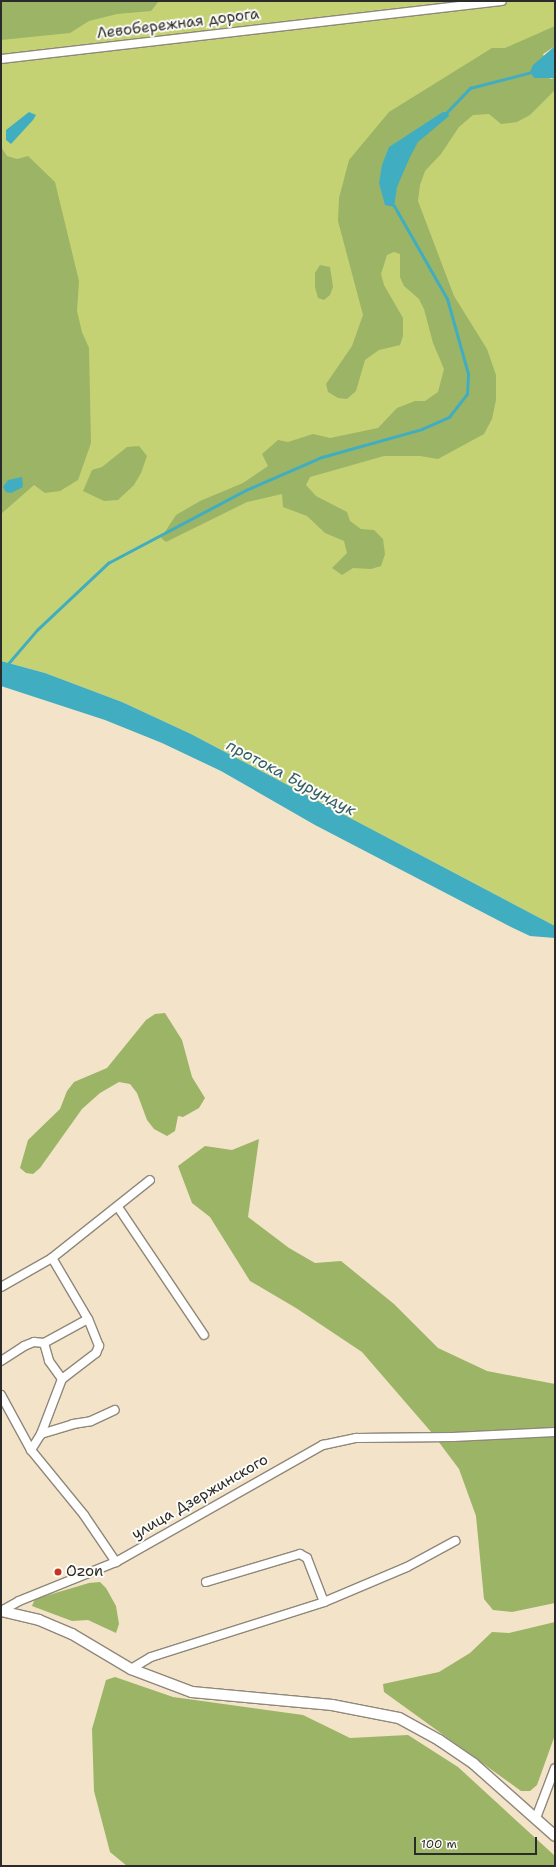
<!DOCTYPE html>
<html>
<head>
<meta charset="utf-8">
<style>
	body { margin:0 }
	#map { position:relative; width:556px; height:1867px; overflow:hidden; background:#f3e3c8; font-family:"Shantell Sans",sans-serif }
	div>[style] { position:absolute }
	.green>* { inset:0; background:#c4d274 }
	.forest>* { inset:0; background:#9bb466 }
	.water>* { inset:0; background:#41adc0 }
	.stream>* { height:2.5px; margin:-1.25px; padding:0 1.25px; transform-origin:1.25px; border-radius:1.25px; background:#41adc0 }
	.roads { filter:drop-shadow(1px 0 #8f877a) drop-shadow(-1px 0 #8f877a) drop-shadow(0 1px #8f877a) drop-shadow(0 -1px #8f877a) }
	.minor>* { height:8px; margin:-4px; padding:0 4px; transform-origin:4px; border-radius:4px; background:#fff }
	.tertiary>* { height:10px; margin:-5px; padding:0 5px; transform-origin:5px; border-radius:5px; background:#fff }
	.dots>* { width:11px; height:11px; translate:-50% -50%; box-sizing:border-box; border:2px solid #fdfcf7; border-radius:50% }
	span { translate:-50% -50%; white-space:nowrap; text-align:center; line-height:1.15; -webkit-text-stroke:4px #fdfcf7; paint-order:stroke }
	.street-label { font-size:15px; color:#2b2b2b }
	.poi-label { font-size:15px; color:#2b2b2b }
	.left { translate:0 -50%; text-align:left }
	.water-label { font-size:16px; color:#345f67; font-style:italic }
	.frame { position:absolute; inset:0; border:2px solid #2b2b2b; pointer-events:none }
	.scale { position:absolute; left:414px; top:1837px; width:123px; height:18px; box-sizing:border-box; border:2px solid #2b2b2b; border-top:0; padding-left:5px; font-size:12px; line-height:14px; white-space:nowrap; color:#2b2b2b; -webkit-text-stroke:3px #fdfcf7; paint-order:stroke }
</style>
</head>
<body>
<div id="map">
	<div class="green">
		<i style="clip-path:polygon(1px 1px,555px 1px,555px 46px,543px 54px,550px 79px,555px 78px,555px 926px,191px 734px,122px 702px,45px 673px,1px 661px)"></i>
	</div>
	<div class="forest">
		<i style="clip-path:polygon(1px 1px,159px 1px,151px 11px,117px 14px,89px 21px,70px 33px,1px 40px)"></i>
		<i style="clip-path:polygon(555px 26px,555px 46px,543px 54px,550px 79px,555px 78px,555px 90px,530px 115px,517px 122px,501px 124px,489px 114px,473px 115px,459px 127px,441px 154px,425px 171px,420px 185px,418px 201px,454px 296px,487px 349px,496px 375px,496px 400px,492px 419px,484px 434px,438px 459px,420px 456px,384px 456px,310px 477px,306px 485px,316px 496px,347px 512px,350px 521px,361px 529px,374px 530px,383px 539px,385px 554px,381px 566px,371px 569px,353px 568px,342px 575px,332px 568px,347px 553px,344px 541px,325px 533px,307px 516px,283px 507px,282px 494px,247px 502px,166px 542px,161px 538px,176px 515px,200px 501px,243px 483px,268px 466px,262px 454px,278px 440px,288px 442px,313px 434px,330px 438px,378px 428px,397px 408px,415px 401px,425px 401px,438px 392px,444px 369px,433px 343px,424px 309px,419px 299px,404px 286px,400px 277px,400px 254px,394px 252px,387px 255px,381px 274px,384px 285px,403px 318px,403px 336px,400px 345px,379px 350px,365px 360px,356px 391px,347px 399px,338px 398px,328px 392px,326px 384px,352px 346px,363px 315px,338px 221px,339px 198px,349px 160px,389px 112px,492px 48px,505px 48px)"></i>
		<i style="clip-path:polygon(1px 147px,7px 156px,17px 159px,28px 156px,55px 182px,79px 281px,77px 311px,82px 332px,89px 348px,91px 443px,78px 480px,60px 491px,45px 493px,34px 485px,1px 514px)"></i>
		<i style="clip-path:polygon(320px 265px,330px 267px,333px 287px,330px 295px,324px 300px,318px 298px,315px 287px,315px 273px)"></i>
		<i style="clip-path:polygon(139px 446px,147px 456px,141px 473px,134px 485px,118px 500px,104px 501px,83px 491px,92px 470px,102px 467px,127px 447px)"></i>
		<i style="clip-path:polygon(165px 1013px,182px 1040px,192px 1077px,205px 1098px,199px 1108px,183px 1117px,178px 1116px,175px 1131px,167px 1136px,154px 1129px,147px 1120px,137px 1093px,130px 1084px,119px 1082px,100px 1093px,82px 1109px,40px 1168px,33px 1174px,26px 1173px,20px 1168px,28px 1140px,60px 1109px,67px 1091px,74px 1082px,107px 1068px,146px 1020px,155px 1014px)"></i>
		<i style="clip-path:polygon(259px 1139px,248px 1217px,289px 1248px,315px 1263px,341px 1261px,394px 1304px,438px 1348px,487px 1371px,555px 1384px,555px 1603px,512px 1612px,493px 1610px,484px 1599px,476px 1516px,459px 1469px,432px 1433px,362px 1352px,296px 1308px,250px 1281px,210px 1217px,192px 1203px,178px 1166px,205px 1146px,232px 1150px)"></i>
		<i style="clip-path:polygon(100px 1582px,106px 1588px,116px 1606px,119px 1624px,116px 1633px,88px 1620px,72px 1621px,32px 1606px,35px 1599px,89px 1583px)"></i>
		<i style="clip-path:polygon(555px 1622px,555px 1735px,537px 1785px,530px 1791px,521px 1791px,384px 1692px,383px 1684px,439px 1672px,470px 1653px,492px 1632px,509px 1633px)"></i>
		<i style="clip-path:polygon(115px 1677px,173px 1697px,303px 1715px,350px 1738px,408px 1735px,458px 1767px,555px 1856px,555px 1866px,127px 1866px,110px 1852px,94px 1791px,92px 1729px,106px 1680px)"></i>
	</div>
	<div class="water">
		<i style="clip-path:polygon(555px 46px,555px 78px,534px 78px,530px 72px,533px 65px)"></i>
		<i style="clip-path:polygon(29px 112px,36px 115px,33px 120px,11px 144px,6px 140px,6px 130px)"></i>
		<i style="clip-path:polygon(443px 112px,448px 112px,449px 116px,418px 142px,410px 157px,397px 187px,394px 207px,385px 205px,379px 183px,382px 165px,389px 147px)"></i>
		<i style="clip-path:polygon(22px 477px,23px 487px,11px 493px,6px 492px,3px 487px,8px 480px)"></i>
		<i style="clip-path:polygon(1px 661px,45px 673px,122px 702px,191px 734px,555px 926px,555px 938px,530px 936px,511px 927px,315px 825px,221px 771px,162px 743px,105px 720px,1px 686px)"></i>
	</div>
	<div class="stream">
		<i style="left:446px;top:113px;width:35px;rotate:-46deg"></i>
		<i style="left:470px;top:88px;width:64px;rotate:-14.5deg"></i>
		<i style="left:6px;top:666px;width:48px;rotate:-49.3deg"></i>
		<i style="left:37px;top:630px;width:98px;rotate:-43.3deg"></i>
		<i style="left:108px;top:563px;width:156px;rotate:-27.9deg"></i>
		<i style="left:246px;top:490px;width:83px;rotate:-23.5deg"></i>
		<i style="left:322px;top:457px;width:104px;rotate:-15.6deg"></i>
		<i style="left:422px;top:429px;width:30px;rotate:-24deg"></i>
		<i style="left:449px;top:417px;width:29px;rotate:-52deg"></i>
		<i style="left:467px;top:394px;width:20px;rotate:-87deg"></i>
		<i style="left:468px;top:374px;width:78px;rotate:-105.6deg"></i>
		<i style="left:447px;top:299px;width:107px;rotate:-119.7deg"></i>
	</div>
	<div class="roads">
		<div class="minor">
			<i style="left:1px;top:59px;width:504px;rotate:-6.6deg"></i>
			<i style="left:118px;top:1207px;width:154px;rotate:56.1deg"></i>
			<i style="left:1px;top:1287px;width:59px;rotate:-29.6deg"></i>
			<i style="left:52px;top:1258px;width:125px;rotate:-38.5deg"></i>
			<i style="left:44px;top:1343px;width:19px;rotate:74deg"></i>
			<i style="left:49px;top:1361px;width:22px;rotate:54deg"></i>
			<i style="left:1px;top:1361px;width:27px;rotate:-33deg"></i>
			<i style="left:24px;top:1346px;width:11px;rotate:-22deg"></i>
			<i style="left:34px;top:1342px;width:10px;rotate:6deg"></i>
			<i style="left:44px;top:1343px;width:50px;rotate:-28.6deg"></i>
			<i style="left:1px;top:1395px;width:63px;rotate:61.4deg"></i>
			<i style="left:31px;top:1450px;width:84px;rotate:50.8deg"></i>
			<i style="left:84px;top:1515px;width:57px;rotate:55.8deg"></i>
			<i style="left:41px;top:1434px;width:34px;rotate:-17deg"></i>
			<i style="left:73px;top:1424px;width:18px;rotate:-9deg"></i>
			<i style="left:91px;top:1421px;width:26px;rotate:-25deg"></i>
			<i style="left:31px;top:1450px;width:19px;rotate:-58deg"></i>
			<i style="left:41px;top:1434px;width:59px;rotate:-69.1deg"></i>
			<i style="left:62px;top:1379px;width:43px;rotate:-37.4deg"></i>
			<i style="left:96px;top:1353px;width:8px;rotate:-67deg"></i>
			<i style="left:99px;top:1346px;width:29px;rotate:-112deg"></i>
			<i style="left:88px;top:1319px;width:71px;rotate:-120.5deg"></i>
			<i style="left:206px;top:1582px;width:98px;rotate:-16.6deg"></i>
			<i style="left:300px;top:1554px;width:8px;rotate:30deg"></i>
			<i style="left:307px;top:1558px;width:47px;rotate:68.9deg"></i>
			<i style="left:3px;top:1610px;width:18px;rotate:-29deg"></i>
			<i style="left:19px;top:1601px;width:105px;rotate:-21.9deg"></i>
			<i style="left:116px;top:1562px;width:238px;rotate:-29.5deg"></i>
			<i style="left:323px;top:1445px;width:34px;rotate:-12deg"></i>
			<i style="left:356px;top:1438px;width:97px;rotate:-0.6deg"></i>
			<i style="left:453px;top:1437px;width:102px;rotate:-2.8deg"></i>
			<i style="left:131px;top:1669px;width:23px;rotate:-31deg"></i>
			<i style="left:151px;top:1657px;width:182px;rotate:-17.6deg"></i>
			<i style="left:324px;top:1602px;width:90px;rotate:-22.9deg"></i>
			<i style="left:407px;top:1567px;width:55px;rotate:-28.4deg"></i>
			<i style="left:536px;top:1818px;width:53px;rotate:-69.2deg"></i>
		</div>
		<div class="tertiary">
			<i style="left:1px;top:1611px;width:39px;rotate:13deg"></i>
			<i style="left:39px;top:1620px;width:36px;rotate:23deg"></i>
			<i style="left:72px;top:1634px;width:69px;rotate:30.7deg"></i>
			<i style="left:131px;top:1669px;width:65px;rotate:20.7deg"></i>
			<i style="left:192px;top:1692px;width:141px;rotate:5.3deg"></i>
			<i style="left:332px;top:1705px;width:68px;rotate:11deg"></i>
			<i style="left:399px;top:1718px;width:46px;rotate:28.8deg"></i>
			<i style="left:439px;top:1740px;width:42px;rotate:34.4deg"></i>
			<i style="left:474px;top:1764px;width:108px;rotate:41.6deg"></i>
		</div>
	</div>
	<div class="dots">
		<i style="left:58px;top:1572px;background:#c8321e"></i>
	</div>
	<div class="street-label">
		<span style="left:178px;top:24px;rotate:-7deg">Левобережная дорога</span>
		<span style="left:200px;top:1497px;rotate:-30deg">улица Дзержинского</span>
	</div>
	<div class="poi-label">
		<span class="left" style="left:66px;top:1572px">Ozon</span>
	</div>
	<div class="water-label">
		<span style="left:291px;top:778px;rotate:28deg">протока Бурундук</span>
	</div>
	<div class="frame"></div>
	<div class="scale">100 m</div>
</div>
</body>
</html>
